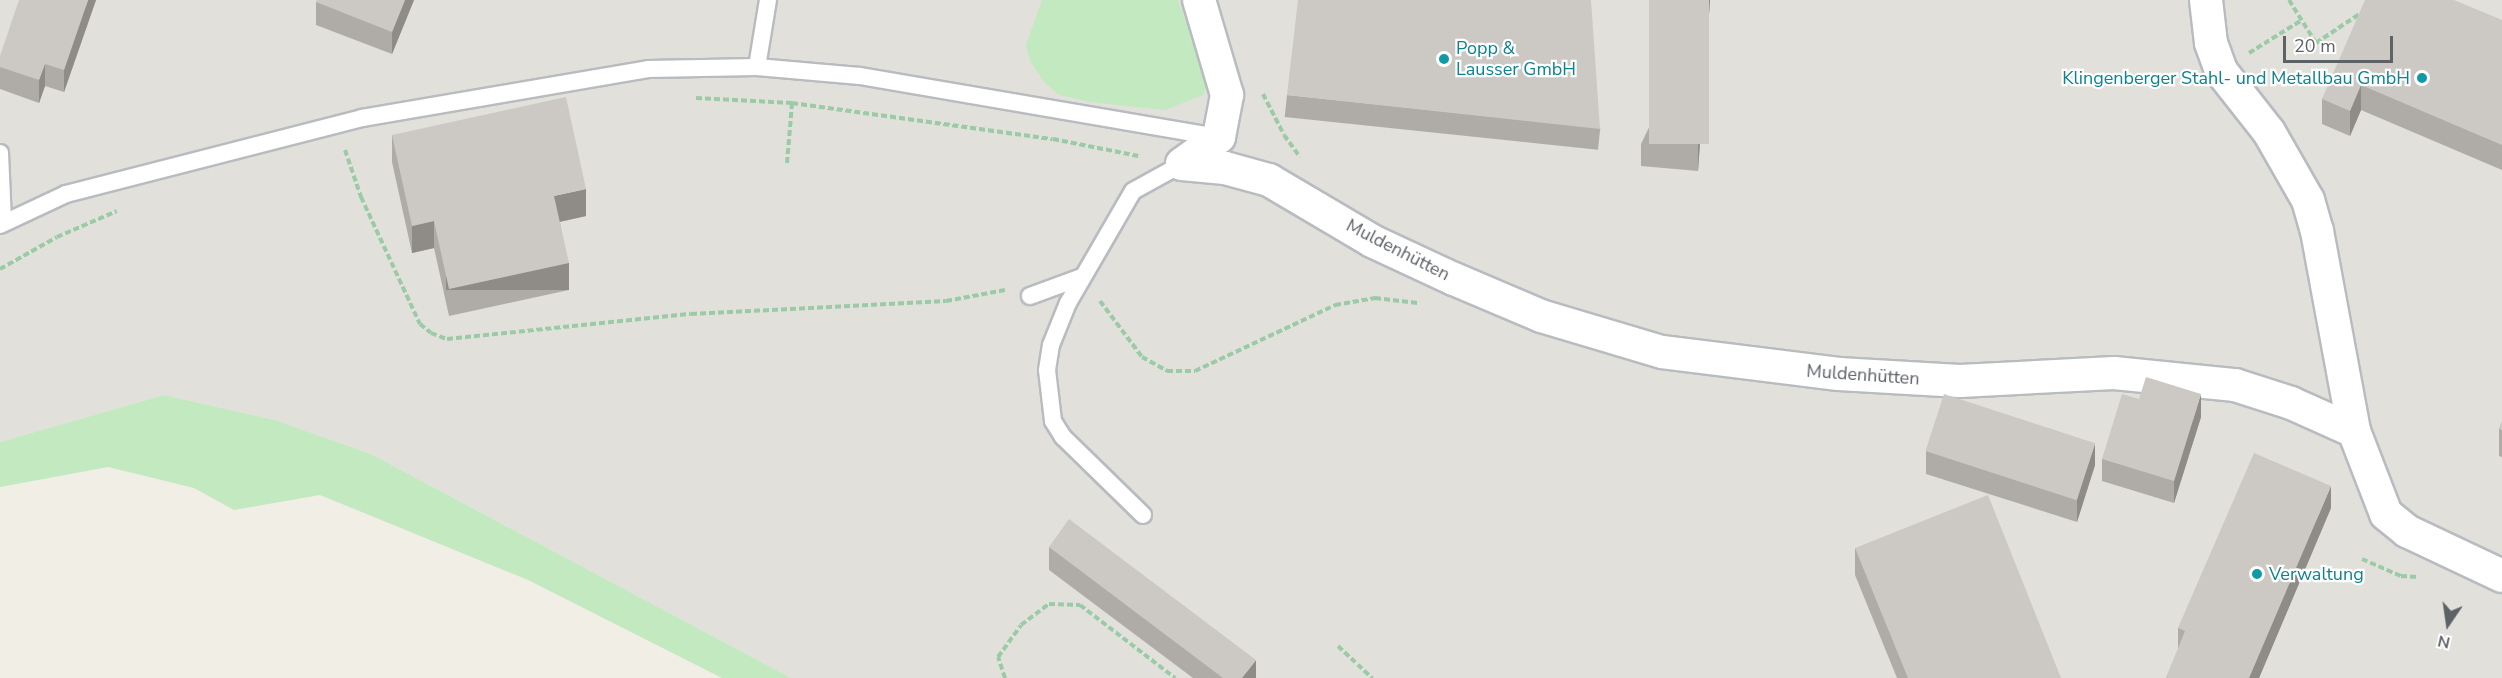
<!DOCTYPE html>
<html>
<head>
<meta charset="utf-8">
<style>
	body { margin:0 }
	#map { position:relative; width:2502px; height:678px; overflow:hidden; background:#f1eee6; font-family:"Nunito Sans",sans-serif }
	div>[style] { position:absolute }
	.industrial>* { inset:0; background:#e1e0da }
	.green>* { inset:0; background:#c3e9c1 }
	.path>* { height:4px; margin-top:-2px; transform-origin:0; background:repeating-linear-gradient(90deg,#9acba6 0 6px,transparent 0 9px) }
	.roads { filter:drop-shadow(2px 0 #b8bcc0) drop-shadow(-2px 0 #b8bcc0) drop-shadow(0 2px #b8bcc0) drop-shadow(0 -2px #b8bcc0) }
	.lane>* { height:16px; margin:-8px; padding:0 8px; transform-origin:8px; border-radius:8px; background:#fff }
	.street>* { height:32px; margin:-16px; padding:0 16px; transform-origin:16px; border-radius:16px; background:#fff }
	.wall>* { inset:0; background:#afaca8; transform-origin:0 0 }
	.shaded-wall>* { inset:0; background:#8f8c88; transform-origin:0 0 }
	.building>* { inset:0; background:#ccc8c3; transform-origin:0 0 }
	.dots>* { width:16px; height:16px; translate:-50% -50%; box-sizing:border-box; border:3px solid #fff; border-radius:50% }
	span { translate:-50% -50%; white-space:nowrap; text-align:center; line-height:1.15; -webkit-text-stroke:4.5px #fff; paint-order:stroke }
	.culture-label { font-size:18px; color:#0d838f }
	.left { translate:0 -50%; text-align:left }
	.right { translate:-100% -50%; text-align:right }
	.street-label { font-size:18px; color:#5d6267 }
	.north { position:absolute; left:2418px; top:594px; width:60px; height:60px; -webkit-text-stroke:4px #fff; paint-order:stroke; rotate:193deg; font-size:16px; font-weight:700; line-height:24px; text-align:center; color:#5d6267 }
	.north::after { content:''; display:block; margin:auto; width:21px; height:27px; background:#5d6267; clip-path:polygon(50% 0,100% 100%,50% 72%,0 100%) }
	.scale { position:absolute; left:2283px; top:36px; width:110px; height:27px; box-sizing:border-box; border:3px solid #5d6267; border-top:0; padding-left:8px; font-size:18px; line-height:21px; white-space:nowrap; color:#5d6267; -webkit-text-stroke:4px #fff; paint-order:stroke }
</style>
</head>
<body>
<div id="map">
	<div class="industrial">
		<i style="clip-path:polygon(0 0,2502px 0,2502px 678px,791px 678px,371px 454px,275px 420px,164px 395px,0 442px)"></i>
	</div>
	<div class="green">
		<i style="clip-path:polygon(1042px 0,1178px 0,1208px 83px,1203px 95px,1165px 110px,1090px 102px,1059px 95px,1044px 82px,1030px 61px,1026px 45px)"></i>
		<i style="clip-path:polygon(164px 395px,275px 420px,371px 454px,791px 678px,722px 678px,528px 580px,320px 495px,234px 510px,194px 488px,108px 467px,0 487px,0 442px)"></i>
	</div>
	<div class="path">
		<i style="left:2289px;top:0;width:51px;rotate:57.9deg"></i>
		<i style="left:2316px;top:43px;width:54px;rotate:-33.7deg"></i>
		<i style="left:2249px;top:53px;width:62px;rotate:-31.9deg"></i>
		<i style="left:1263px;top:94px;width:46px;rotate:62.9deg"></i>
		<i style="left:1284px;top:135px;width:27px;rotate:54deg"></i>
		<i style="left:696px;top:98px;width:96px;rotate:3deg"></i>
		<i style="left:792px;top:103px;width:263px;rotate:7.9deg"></i>
		<i style="left:1053px;top:139px;width:87px;rotate:11.3deg"></i>
		<i style="left:345px;top:150px;width:50px;rotate:71.2deg"></i>
		<i style="left:361px;top:197px;width:140px;rotate:65.1deg"></i>
		<i style="left:420px;top:324px;width:14px;rotate:39deg"></i>
		<i style="left:431px;top:333px;width:17px;rotate:21deg"></i>
		<i style="left:447px;top:339px;width:245px;rotate:-5.9deg"></i>
		<i style="left:691px;top:314px;width:255px;rotate:-2.9deg"></i>
		<i style="left:946px;top:301px;width:60px;rotate:-10.6deg"></i>
		<i style="left:787px;top:163px;width:60px;rotate:-85.2deg"></i>
		<i style="left:0;top:269px;width:65px;rotate:-29.3deg"></i>
		<i style="left:57px;top:237px;width:65px;rotate:-23.4deg"></i>
		<i style="left:1100px;top:301px;width:70px;rotate:53.1deg"></i>
		<i style="left:1142px;top:357px;width:29px;rotate:29deg"></i>
		<i style="left:1167px;top:371px;width:28px"></i>
		<i style="left:1195px;top:371px;width:155px;rotate:-25.2deg"></i>
		<i style="left:1335px;top:305px;width:41px;rotate:-9.9deg"></i>
		<i style="left:1375px;top:298px;width:43px;rotate:6.6deg"></i>
		<i style="left:2362px;top:559px;width:43px;rotate:23.6deg"></i>
		<i style="left:2401px;top:576px;width:17px;rotate:3deg"></i>
		<i style="left:1338px;top:646px;width:47px;rotate:43.3deg"></i>
		<i style="left:1005px;top:678px;width:22px;rotate:-108deg"></i>
		<i style="left:998px;top:657px;width:39px;rotate:-54deg"></i>
		<i style="left:1021px;top:625px;width:35px;rotate:-37deg"></i>
		<i style="left:1049px;top:604px;width:31px;rotate:2deg"></i>
		<i style="left:1080px;top:605px;width:120px;rotate:37.5deg"></i>
	</div>
	<div class="roads">
		<div class="lane">
			<i style="left:757px;top:67px;width:68px;rotate:-80.7deg"></i>
			<i style="left:0;top:153px;width:70px;rotate:87.5deg"></i>
			<i style="left:0;top:225px;width:73px;rotate:-25.2deg"></i>
			<i style="left:66px;top:194px;width:306px;rotate:-14.4deg"></i>
			<i style="left:362px;top:118px;width:290px;rotate:-9.7deg"></i>
			<i style="left:648px;top:69px;width:109px;rotate:-1.1deg"></i>
			<i style="left:757px;top:67px;width:103px;rotate:5deg"></i>
			<i style="left:860px;top:76px;width:363px;rotate:9.7deg"></i>
			<i style="left:1030px;top:296px;width:55px;rotate:-20.1deg"></i>
			<i style="left:1143px;top:515px;width:112px;rotate:-135.7deg"></i>
			<i style="left:1063px;top:437px;width:19px;rotate:-122deg"></i>
			<i style="left:1053px;top:421px;width:51px;rotate:-96.7deg"></i>
			<i style="left:1047px;top:370px;width:25px;rotate:-81deg"></i>
			<i style="left:1051px;top:345px;width:45px;rotate:-68deg"></i>
			<i style="left:1068px;top:303px;width:129px;rotate:-59.9deg"></i>
			<i style="left:1133px;top:191px;width:56px;rotate:-28.9deg"></i>
		</div>
		<div class="street">
			<i style="left:2206px;top:0;width:43px;rotate:83.4deg"></i>
			<i style="left:2211px;top:43px;width:30px;rotate:70deg"></i>
			<i style="left:2221px;top:71px;width:78px;rotate:51.8deg"></i>
			<i style="left:2269px;top:132px;width:78px;rotate:60.2deg"></i>
			<i style="left:2308px;top:200px;width:32px;rotate:74deg"></i>
			<i style="left:2317px;top:231px;width:203px;rotate:79.5deg"></i>
			<i style="left:1182px;top:164px;width:43px;rotate:5.3deg"></i>
			<i style="left:1225px;top:168px;width:46px;rotate:15.3deg"></i>
			<i style="left:1269px;top:180px;width:120px;rotate:30.6deg"></i>
			<i style="left:1372px;top:241px;width:90px;rotate:24.9deg"></i>
			<i style="left:1454px;top:279px;width:95px;rotate:23deg"></i>
			<i style="left:1541px;top:316px;width:126px;rotate:16.6deg"></i>
			<i style="left:1662px;top:352px;width:178px;rotate:7.1deg"></i>
			<i style="left:1839px;top:374px;width:121px;rotate:3.3deg"></i>
			<i style="left:1960px;top:381px;width:154px;rotate:-3deg"></i>
			<i style="left:2114px;top:373px;width:122px;rotate:5.7deg"></i>
			<i style="left:2235px;top:385px;width:59px;rotate:17.8deg"></i>
			<i style="left:2291px;top:403px;width:69px;rotate:24deg"></i>
			<i style="left:2354px;top:431px;width:89px;rotate:68.9deg"></i>
			<i style="left:2386px;top:514px;width:27px;rotate:39deg"></i>
			<i style="left:2407px;top:531px;width:105px;rotate:25.3deg"></i>
			<i style="left:1182px;top:164px;width:46px;rotate:-36.1deg"></i>
			<i style="left:1219px;top:137px;width:43px;rotate:-79.2deg"></i>
			<i style="left:1227px;top:95px;width:99px;rotate:-106.4deg"></i>
		</div>
	</div>
	<div class="wall">
		<i style="clip-path:polygon(96px 0,64px 92px,45px 86px,39px 103px,0 89px,0 56px)"></i>
		<i style="clip-path:polygon(414px 0,392px 54px,316px 25px,316px 2px)"></i>
		<i style="clip-path:polygon(1710px 0,1698px 171px,1641px 166px,1641px 144px)"></i>
		<i style="clip-path:polygon(2502px 20px,2502px 170px,2361px 110px,2350px 136px,2322px 124px,2322px 99px)"></i>
		<i style="left:1287px;top:95px;width:315px;height:22px;rotate:6deg"></i>
		<i style="clip-path:polygon(392px 135px,586px 216px,560px 222px,569px 290px,449px 316px,434px 248px,412px 253px,392px 162px)"></i>
		<i style="clip-path:polygon(2201px 417px,2174px 503px,2102px 481px,2102px 459px)"></i>
		<i style="clip-path:polygon(2502px 422px,2502px 457px,2499px 456px,2499px 429px)"></i>
		<i style="clip-path:polygon(1926px 451px,2095px 465px,2077px 522px,1926px 474px)"></i>
		<i style="clip-path:polygon(2331px 508px,2259px 678px,2166px 678px,2178px 650px,2178px 628px)"></i>
		<i style="clip-path:polygon(1049px 547px,1256px 678px,1193px 678px,1049px 570px)"></i>
		<i style="clip-path:polygon(1855px 548px,2061px 678px,1897px 678px,1855px 575px)"></i>
	</div>
	<div class="shaded-wall">
		<i style="clip-path:polygon(88px 0,96px 0,64px 92px,64px 70px)"></i>
		<i style="clip-path:polygon(405px 0,414px 0,392px 54px,392px 32px)"></i>
		<i style="clip-path:polygon(1709px 0,1710px 0,1698px 171px,1698px 148px)"></i>
		<i style="clip-path:polygon(45px 64px,45px 86px,39px 103px,39px 80px)"></i>
		<i style="clip-path:polygon(2361px 85px,2361px 110px,2350px 136px,2350px 111px)"></i>
		<i style="clip-path:polygon(586px 189px,586px 216px,554px 223px,554px 196px)"></i>
		<i style="clip-path:polygon(434px 221px,434px 248px,412px 253px,412px 226px)"></i>
		<i style="left:569px;top:263px;width:27px;height:123px;rotate:90deg"></i>
		<i style="clip-path:polygon(2201px 394px,2201px 417px,2174px 503px,2174px 481px)"></i>
		<i style="clip-path:polygon(2095px 443px,2095px 465px,2077px 522px,2077px 500px)"></i>
		<i style="clip-path:polygon(2331px 486px,2331px 508px,2259px 678px,2249px 678px)"></i>
		<i style="clip-path:polygon(1256px 660px,1256px 678px,1242px 678px)"></i>
	</div>
	<div class="building">
		<i style="clip-path:polygon(19px 0,88px 0,64px 70px,45px 64px,39px 80px,0 67px,0 56px)"></i>
		<i style="clip-path:polygon(317px 0,405px 0,392px 32px,316px 2px)"></i>
		<i style="clip-path:polygon(1298px 0,1591px 0,1600px 129px,1287px 95px)"></i>
		<i style="left:1649px;top:0;width:60px;height:144px"></i>
		<i style="clip-path:polygon(2365px 0,2454px 0,2502px 20px,2502px 145px,2361px 85px,2350px 111px,2322px 99px)"></i>
		<i style="clip-path:polygon(566px 97px,586px 189px,554px 196px,569px 263px,449px 289px,434px 221px,412px 226px,392px 135px)"></i>
		<i style="clip-path:polygon(2146px 377px,2201px 394px,2174px 481px,2102px 459px,2122px 394px,2139px 399px)"></i>
		<i style="left:1944px;top:394px;width:159px;height:60px;rotate:18deg"></i>
		<i style="clip-path:polygon(2502px 422px,2502px 430px,2499px 429px)"></i>
		<i style="clip-path:polygon(2254px 453px,2331px 486px,2249px 678px,2166px 678px,2185px 631px,2178px 628px)"></i>
		<i style="clip-path:polygon(1988px 495px,2061px 678px,1908px 678px,1855px 548px)"></i>
		<i style="clip-path:polygon(1069px 519px,1256px 660px,1242px 678px,1223px 678px,1049px 547px)"></i>
	</div>
	<div class="dots">
		<i style="left:1444px;top:59px;background:#0f9aa8"></i>
		<i style="left:2422px;top:78px;background:#0f9aa8"></i>
		<i style="left:2257px;top:574px;background:#0f9aa8"></i>
	</div>
	<div class="culture-label">
		<span class="left" style="left:1456px;top:59px">Popp &amp;<br>Lausser GmbH</span>
		<span class="right" style="left:2410px;top:78px">Klingenberger Stahl- und Metallbau GmbH</span>
		<span class="left" style="left:2269px;top:574px">Verwaltung</span>
	</div>
	<div class="street-label">
		<span style="left:1398px;top:250px;rotate:27deg">Muldenhütten</span>
		<span style="left:1863px;top:375px;rotate:4deg">Muldenhütten</span>
	</div>
	<div class="north">N</div>
	<div class="scale">20 m</div>
</div>
</body>
</html>
